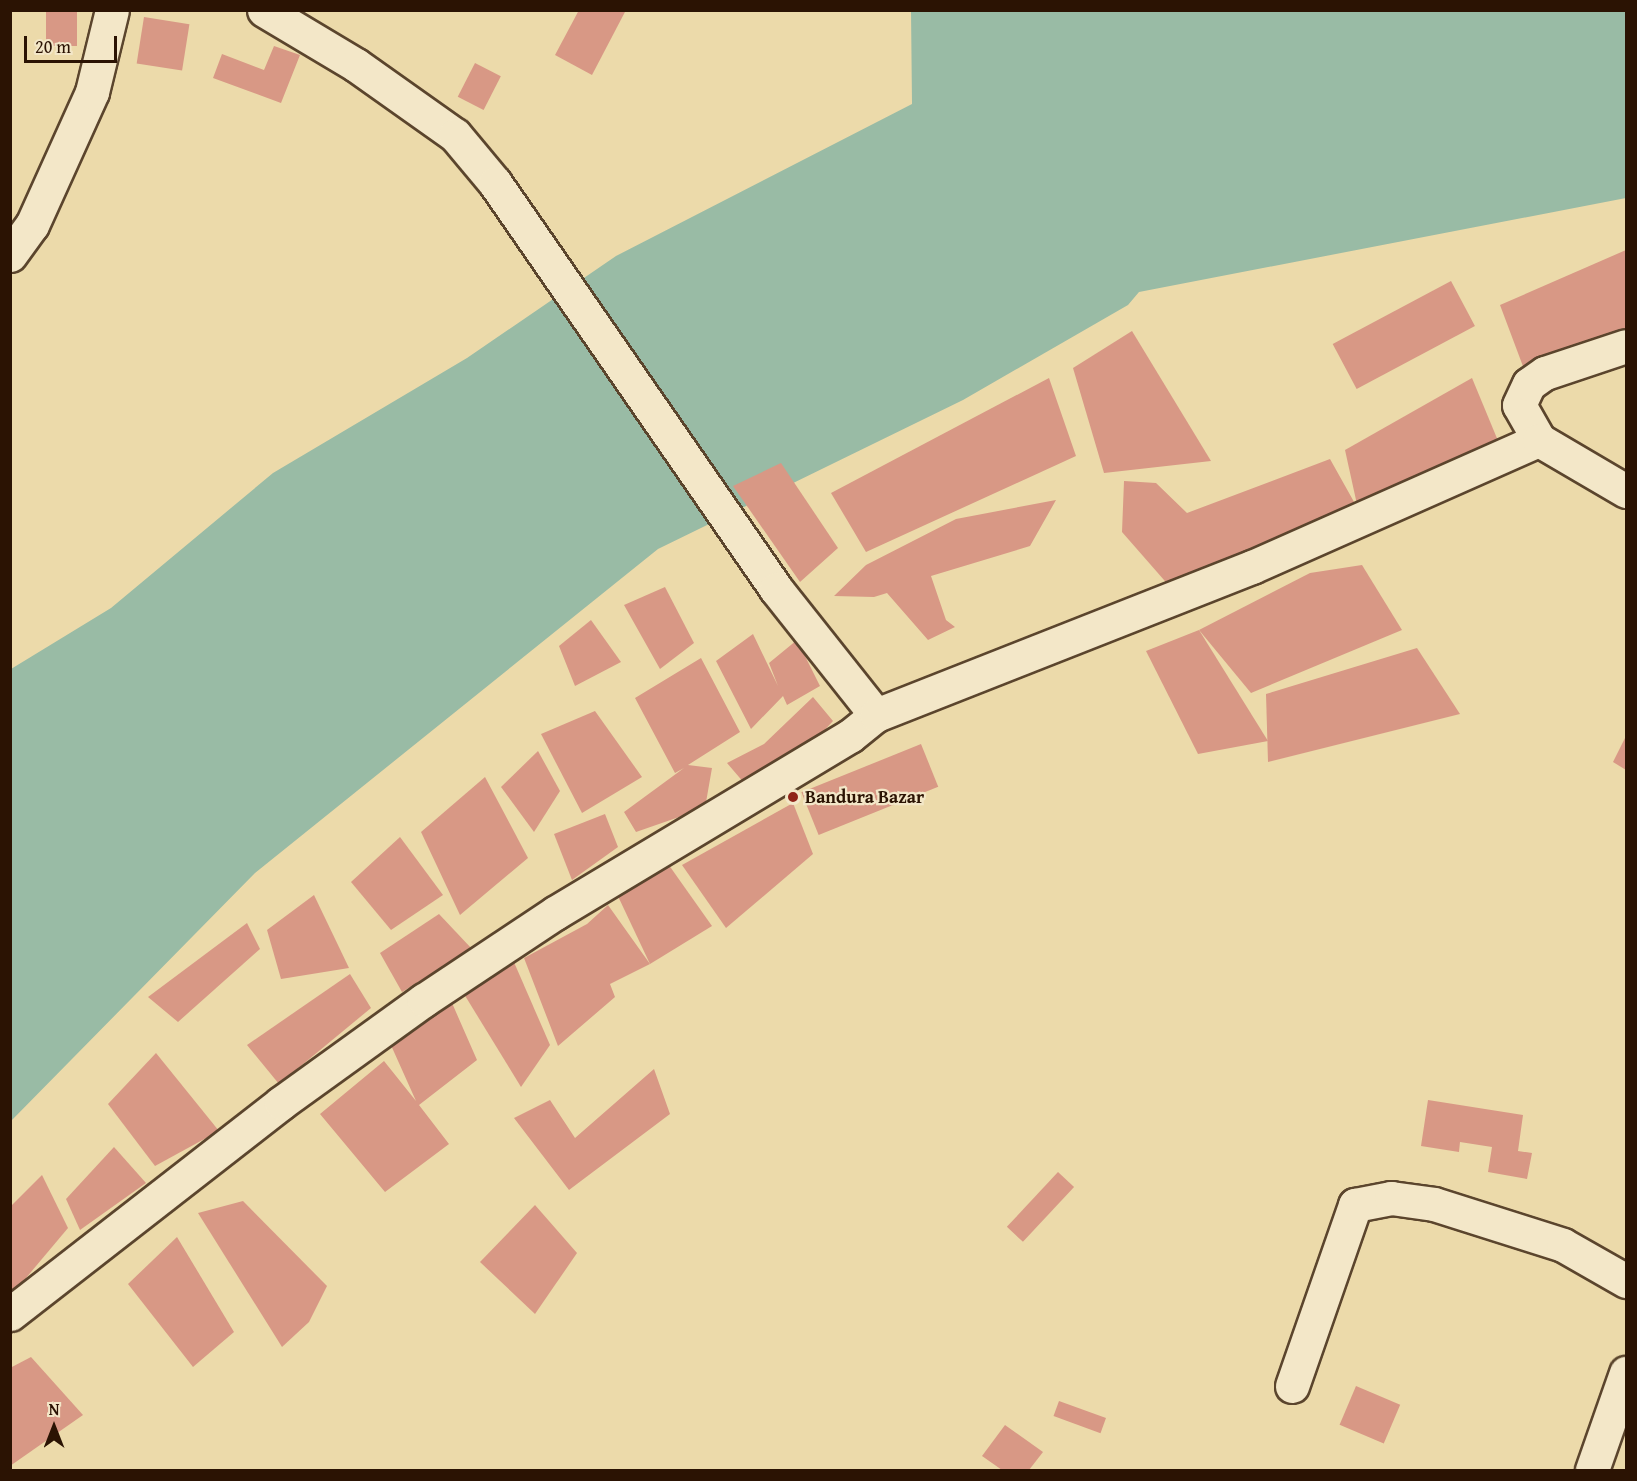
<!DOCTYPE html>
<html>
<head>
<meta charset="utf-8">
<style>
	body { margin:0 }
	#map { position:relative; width:1637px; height:1481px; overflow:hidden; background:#ecdaaa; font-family:"Gentium Book Plus",serif }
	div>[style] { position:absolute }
	.water>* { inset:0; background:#99bba5 }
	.building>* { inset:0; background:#d89885; transform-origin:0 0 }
	.roads { filter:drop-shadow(2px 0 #5b452d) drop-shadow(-2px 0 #5b452d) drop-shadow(0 2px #5b452d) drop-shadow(0 -2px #5b452d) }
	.street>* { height:33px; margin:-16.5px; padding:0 16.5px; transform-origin:16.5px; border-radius:16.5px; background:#f3e7c8 }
	.secondary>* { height:33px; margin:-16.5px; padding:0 16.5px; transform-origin:16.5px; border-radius:16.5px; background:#f3e7c8 }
	.dots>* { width:16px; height:16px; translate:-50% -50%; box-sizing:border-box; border:3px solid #f3e7c8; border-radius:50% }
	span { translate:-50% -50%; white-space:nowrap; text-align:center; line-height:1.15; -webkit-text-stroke:4.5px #f3e7c8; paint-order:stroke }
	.poi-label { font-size:18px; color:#2b1303; font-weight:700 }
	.left { translate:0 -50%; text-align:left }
	.frame { position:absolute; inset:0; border:12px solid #2b1303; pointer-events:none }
	.north { position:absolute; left:24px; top:1397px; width:60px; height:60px; -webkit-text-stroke:4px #f3e7c8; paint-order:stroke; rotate:0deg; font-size:16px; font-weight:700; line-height:24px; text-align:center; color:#2b1303 }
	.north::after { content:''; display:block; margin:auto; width:21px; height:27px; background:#2b1303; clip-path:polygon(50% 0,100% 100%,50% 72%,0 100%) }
	.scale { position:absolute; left:24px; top:36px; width:93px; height:27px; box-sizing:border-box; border:3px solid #2b1303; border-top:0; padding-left:8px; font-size:18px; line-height:21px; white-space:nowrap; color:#2b1303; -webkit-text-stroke:4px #f3e7c8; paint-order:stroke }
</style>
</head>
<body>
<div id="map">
	<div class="water">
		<i style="clip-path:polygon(911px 11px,1626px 11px,1626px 198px,1139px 292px,1128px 305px,963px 400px,658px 549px,255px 873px,11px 1121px,11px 669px,111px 608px,273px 473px,467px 358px,616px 256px,912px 104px)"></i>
	</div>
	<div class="building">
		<i style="left:46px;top:10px;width:31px;height:36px"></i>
		<i style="clip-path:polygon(579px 10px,626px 10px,592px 75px,555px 55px)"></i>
		<i style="left:144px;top:17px;width:46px;height:47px;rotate:9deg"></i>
		<i style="clip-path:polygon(274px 46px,300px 55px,281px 103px,213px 78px,222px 54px,264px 70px)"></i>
		<i style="left:475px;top:63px;width:29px;height:38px;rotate:27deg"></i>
		<i style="clip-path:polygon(1626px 250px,1626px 334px,1524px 369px,1500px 305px)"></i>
		<i style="left:1451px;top:281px;width:51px;height:134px;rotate:62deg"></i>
		<i style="clip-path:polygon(1132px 331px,1211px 461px,1104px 473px,1073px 368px)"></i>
		<i style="clip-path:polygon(1049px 378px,1076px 456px,866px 552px,831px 493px)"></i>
		<i style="clip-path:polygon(1472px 378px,1501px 448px,1358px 509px,1345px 450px)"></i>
		<i style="clip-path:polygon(1330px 459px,1358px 509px,1171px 588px,1122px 532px,1124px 481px,1156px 483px,1187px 513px)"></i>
		<i style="clip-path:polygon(781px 463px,838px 548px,800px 582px,733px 486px)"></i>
		<i style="clip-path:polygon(1056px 500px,1030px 546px,931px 576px,946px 620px,955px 627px,928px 640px,887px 593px,874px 597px,834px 596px,866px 565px,956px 519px)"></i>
		<i style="clip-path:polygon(1362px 565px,1402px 630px,1251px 693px,1199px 630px,1310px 573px)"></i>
		<i style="clip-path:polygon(665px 587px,694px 643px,660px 669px,624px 605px)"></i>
		<i style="clip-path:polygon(591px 620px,621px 662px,575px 686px,559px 646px)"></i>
		<i style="clip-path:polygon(1199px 630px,1268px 741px,1198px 754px,1146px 651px)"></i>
		<i style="clip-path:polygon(753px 634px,778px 686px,769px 663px,797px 640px,820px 686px,787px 705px,783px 696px,751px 729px,716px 661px)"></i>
		<i style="clip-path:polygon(1417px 648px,1460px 714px,1268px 762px,1266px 694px)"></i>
		<i style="clip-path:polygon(701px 658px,740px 732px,688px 765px,712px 768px,705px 808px,636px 832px,624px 812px,684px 768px,675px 773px,635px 698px)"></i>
		<i style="clip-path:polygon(813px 697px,833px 721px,806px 750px,745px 784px,727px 763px,764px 744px)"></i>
		<i style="clip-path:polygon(595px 711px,642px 777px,582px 813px,541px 734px)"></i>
		<i style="clip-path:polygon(1626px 736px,1626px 770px,1613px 762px)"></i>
		<i style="left:921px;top:744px;width:46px;height:129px;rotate:68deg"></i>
		<i style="clip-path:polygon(538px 751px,560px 791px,534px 832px,501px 787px)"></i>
		<i style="clip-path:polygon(485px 777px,528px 858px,460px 915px,421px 832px)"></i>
		<i style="clip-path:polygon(793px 803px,813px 854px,726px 928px,682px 865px)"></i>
		<i style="clip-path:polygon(605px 814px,618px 847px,572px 880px,554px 834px)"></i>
		<i style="clip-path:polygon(400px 837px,443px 895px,391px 930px,351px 882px)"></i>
		<i style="clip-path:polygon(666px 861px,712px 926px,650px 964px,616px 892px)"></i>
		<i style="clip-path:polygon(314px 895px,349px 968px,281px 979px,267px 930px)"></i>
		<i style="clip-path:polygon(608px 905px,650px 964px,610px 984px,615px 997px,558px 1046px,524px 958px,587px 924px)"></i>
		<i style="clip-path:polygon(439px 914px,472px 949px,402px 992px,380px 953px)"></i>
		<i style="clip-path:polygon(247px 923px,260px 949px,178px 1022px,148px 997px)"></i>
		<i style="clip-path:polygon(510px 953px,550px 1045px,521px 1087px,464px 994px)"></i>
		<i style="clip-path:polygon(350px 974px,371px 1008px,279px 1084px,247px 1045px)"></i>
		<i style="clip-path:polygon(452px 1003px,477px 1060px,419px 1105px,449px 1144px,385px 1192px,320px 1114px,384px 1061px,416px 1101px,390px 1043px)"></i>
		<i style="clip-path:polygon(156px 1053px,219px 1131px,155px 1166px,108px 1104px)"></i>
		<i style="clip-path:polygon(654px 1069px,670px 1114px,569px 1190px,514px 1118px,550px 1100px,575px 1138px)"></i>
		<i style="clip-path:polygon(1428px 1100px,1523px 1115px,1518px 1151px,1532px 1153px,1527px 1179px,1488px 1172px,1492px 1147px,1460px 1142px,1459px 1152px,1421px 1146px)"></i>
		<i style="clip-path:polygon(114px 1147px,146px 1183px,80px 1230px,66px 1199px)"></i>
		<i style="left:1058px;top:1172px;width:22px;height:75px;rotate:43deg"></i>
		<i style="clip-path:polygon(42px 1175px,68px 1228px,10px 1297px,10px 1207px)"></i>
		<i style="clip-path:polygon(243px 1201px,327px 1286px,309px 1322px,282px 1347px,198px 1213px)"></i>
		<i style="clip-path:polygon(535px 1205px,577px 1253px,535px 1314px,480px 1262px)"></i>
		<i style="clip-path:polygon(177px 1237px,234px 1332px,193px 1367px,128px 1284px)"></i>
		<i style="clip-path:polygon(31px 1357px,83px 1415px,10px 1466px,10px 1368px)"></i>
		<i style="left:1356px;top:1386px;width:48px;height:42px;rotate:23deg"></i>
		<i style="left:1059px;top:1401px;width:50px;height:16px;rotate:20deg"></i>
		<i style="clip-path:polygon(1005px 1425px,1043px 1452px,1029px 1470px,1002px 1470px,982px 1456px)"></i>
	</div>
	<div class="roads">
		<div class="street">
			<i style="left:264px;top:10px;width:107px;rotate:30.9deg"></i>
			<i style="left:356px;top:65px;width:121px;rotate:35.3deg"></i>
			<i style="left:455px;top:135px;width:62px;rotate:50.2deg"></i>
			<i style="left:495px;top:183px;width:494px;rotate:55.3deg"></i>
			<i style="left:776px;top:589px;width:161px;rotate:51.6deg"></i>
			<i style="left:10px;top:255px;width:37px;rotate:-54deg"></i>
			<i style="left:32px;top:225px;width:146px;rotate:-65.7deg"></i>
			<i style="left:92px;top:92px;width:84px;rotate:-76.3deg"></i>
			<i style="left:1539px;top:440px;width:40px;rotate:-119.7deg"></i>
			<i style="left:1519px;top:405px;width:23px;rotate:-65deg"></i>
			<i style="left:1529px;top:384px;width:19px;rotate:-35deg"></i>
			<i style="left:1545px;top:373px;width:85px;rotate:-18.4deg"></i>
			<i style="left:1292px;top:1386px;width:192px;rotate:-70.8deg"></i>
			<i style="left:1355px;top:1205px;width:37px;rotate:-11deg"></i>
			<i style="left:1391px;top:1198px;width:43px;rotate:7.9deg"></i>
			<i style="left:1434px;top:1204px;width:135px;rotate:17.6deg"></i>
			<i style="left:1563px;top:1245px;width:73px;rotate:29.7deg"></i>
			<i style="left:1592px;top:1470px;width:103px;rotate:-70.7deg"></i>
		</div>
		<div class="secondary">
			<i style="left:10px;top:1314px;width:343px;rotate:-37.9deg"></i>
			<i style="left:281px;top:1103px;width:176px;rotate:-35.8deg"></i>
			<i style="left:424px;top:1000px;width:157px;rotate:-33.6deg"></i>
			<i style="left:555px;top:913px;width:344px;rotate:-31deg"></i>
			<i style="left:850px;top:736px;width:33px;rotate:-39deg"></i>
			<i style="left:876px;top:715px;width:404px;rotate:-21.5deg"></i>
			<i style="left:1252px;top:567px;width:314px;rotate:-23.9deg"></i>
			<i style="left:1539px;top:440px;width:101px;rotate:30.4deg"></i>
		</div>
	</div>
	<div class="dots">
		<i style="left:793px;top:797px;background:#8f2418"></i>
	</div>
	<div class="poi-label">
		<span class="left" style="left:805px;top:797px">Bandura Bazar</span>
	</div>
	<div class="frame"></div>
	<div class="north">N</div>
	<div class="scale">20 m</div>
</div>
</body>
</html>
